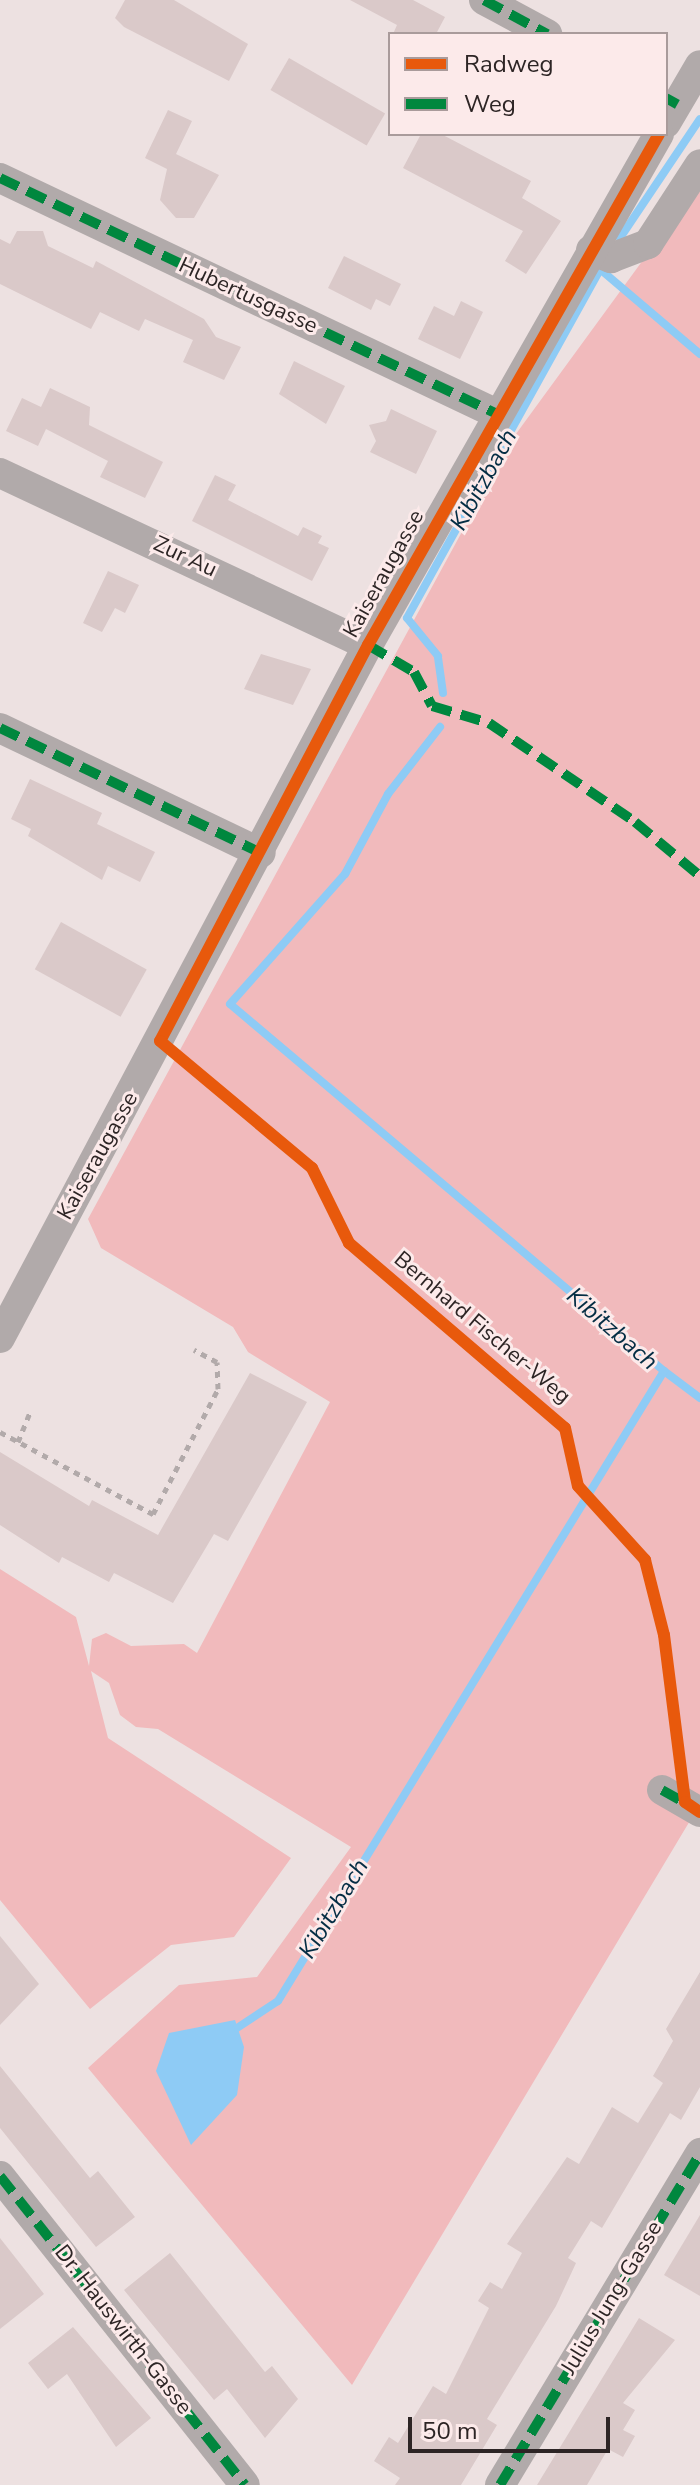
<!DOCTYPE html>
<html>
<head>
<meta charset="utf-8">
<style>
	body { margin:0 }
	#map { position:relative; width:700px; height:2485px; overflow:hidden; background:#ede1e1; font-family:"Nunito Sans",sans-serif }
	div>[style] { position:absolute }
	.green>* { inset:0; background:#f1babc }
	.water>* { inset:0; background:#8ecbf5 }
	.stream>* { height:8px; margin:-4px; padding:0 4px; transform-origin:4px; border-radius:4px; background:#8ecbf5 }
	.building>* { inset:0; background:#dac9c9; transform-origin:0 0 }
	.path>* { height:5px; margin-top:-2.5px; transform-origin:0; background:repeating-linear-gradient(90deg,#b2aaaa 0 6px,transparent 0 12px) }
	.minor>* { height:30px; margin:-15px; padding:0 15px; transform-origin:15px; border-radius:15px; background:#b1aaaa }
	.quiet>* { height:10px; margin-top:-5px; transform-origin:0; background:repeating-linear-gradient(90deg,#00873e 0 20px,transparent 0 30px) }
	.cycleway>* { height:12px; margin:-6px; padding:0 6px; transform-origin:6px; border-radius:6px; background:#e8590c }
	span { translate:-50% -50%; white-space:nowrap; text-align:center; line-height:1.15; -webkit-text-stroke:6px #fceaea; paint-order:stroke }
	.street-label { font-size:22px; color:#2d2525 }
	.water-label { font-size:24px; color:#042d44; font-style:italic }
	.legend { position:absolute; left:388px; top:32px; width:280px; height:104px; box-sizing:border-box; background:#fceaea; border:2px solid #a99b9b; margin:0; padding:10px 14px; list-style:none; font-size:24px; color:#2d2525 }
	.legend li { display:flex; align-items:center; gap:16px; height:40px }
	.legend b { width:40px; border:2px solid #a99b9b }
	.scale { position:absolute; left:408px; top:2417px; width:202px; height:36px; box-sizing:border-box; border:4px solid #2d2525; border-top:0; padding-left:10px; font-size:24px; line-height:28px; white-space:nowrap; color:#2d2525; -webkit-text-stroke:6px #fceaea; paint-order:stroke }
</style>
</head>
<body>
<div id="map">
	<div class="green">
		<i style="clip-path:polygon(700px 182px,700px 1804px,352px 2385px,88px 2068px,179px 1985px,257px 1977px,351px 1847px,158px 1729px,136px 1727px,120px 1715px,109px 1683px,91px 1671px,108px 1738px,291px 1858px,234px 1937px,171px 1945px,90px 2009px,0 1900px,0 1569px,76px 1617px,89px 1666px,92px 1639px,106px 1633px,131px 1646px,184px 1644px,197px 1653px,330px 1402px,248px 1352px,233px 1327px,101px 1248px,88px 1219px,513px 438px)"></i>
	</div>
	<div class="water">
		<i style="clip-path:polygon(235px 2020px,244px 2047px,237px 2095px,191px 2145px,156px 2071px,169px 2033px)"></i>
	</div>
	<div class="stream">
		<i style="left:620px;top:238px;width:143px;rotate:-56.1deg"></i>
		<i style="left:601px;top:270px;width:130px;rotate:40.3deg"></i>
		<i style="left:443px;top:693px;width:37px;rotate:-98deg"></i>
		<i style="left:438px;top:656px;width:49px;rotate:-129.2deg"></i>
		<i style="left:407px;top:618px;width:404px;rotate:-61deg"></i>
		<i style="left:664px;top:1371px;width:45px;rotate:36.9deg"></i>
		<i style="left:237px;top:2028px;width:49px;rotate:-33.4deg"></i>
		<i style="left:278px;top:2001px;width:739px;rotate:-58.5deg"></i>
		<i style="left:664px;top:1371px;width:568px;rotate:-139.78deg"></i>
		<i style="left:230px;top:1004px;width:174px;rotate:-48.5deg"></i>
		<i style="left:345px;top:874px;width:91px;rotate:-61.7deg"></i>
		<i style="left:388px;top:794px;width:85px;rotate:-52.2deg"></i>
	</div>
	<div class="building">
		<i style="clip-path:polygon(125px 0,174px 0,248px 44px,229px 81px,124px 27px,115px 18px)"></i>
		<i style="clip-path:polygon(350px 0,413px 0,445px 17px,436px 34px,393px 34px,397px 25px)"></i>
		<i style="left:289px;top:58px;width:111px;height:37px;rotate:30deg"></i>
		<i style="clip-path:polygon(168px 110px,192px 121px,176px 154px,219px 175px,194px 218px,176px 218px,160px 200px,167px 169px,145px 158px)"></i>
		<i style="clip-path:polygon(421px 134px,441px 134px,531px 181px,522px 198px,561px 221px,526px 274px,505px 261px,523px 231px,403px 168px)"></i>
		<i style="clip-path:polygon(17px 231px,43px 231px,48px 246px,93px 268px,96px 261px,204px 319px,216px 337px,241px 347px,224px 380px,183px 362px,193px 340px,145px 319px,139px 331px,100px 312px,91px 329px,0 284px,0 239px,10px 244px)"></i>
		<i style="clip-path:polygon(344px 256px,401px 284px,390px 306px,376px 299px,371px 310px,328px 288px)"></i>
		<i style="clip-path:polygon(461px 301px,483px 312px,460px 359px,418px 339px,434px 306px,454px 316px)"></i>
		<i style="clip-path:polygon(294px 361px,345px 386px,326px 424px,279px 394px)"></i>
		<i style="clip-path:polygon(50px 388px,90px 407px,89px 425px,163px 462px,145px 498px,100px 477px,108px 461px,46px 429px,38px 446px,6px 431px,22px 398px,41px 407px)"></i>
		<i style="clip-path:polygon(391px 409px,437px 431px,416px 474px,370px 452px,376px 441px,369px 425px,386px 421px)"></i>
		<i style="clip-path:polygon(215px 475px,236px 485px,228px 500px,298px 536px,303px 527px,322px 536px,318px 543px,329px 548px,312px 581px,192px 521px)"></i>
		<i style="clip-path:polygon(108px 571px,139px 585px,125px 613px,115px 608px,102px 632px,83px 623px)"></i>
		<i style="clip-path:polygon(261px 654px,311px 669px,293px 705px,244px 689px)"></i>
		<i style="clip-path:polygon(30px 779px,102px 813px,97px 824px,155px 852px,140px 882px,108px 866px,102px 880px,28px 836px,31px 829px,11px 819px)"></i>
		<i style="left:61px;top:922px;width:98px;height:54px;rotate:29deg"></i>
		<i style="clip-path:polygon(250px 1373px,307px 1402px,228px 1541px,214px 1534px,173px 1603px,114px 1573px,109px 1582px,62px 1557px,59px 1563px,0 1525px,0 1452px,89px 1506px,92px 1500px,158px 1535px)"></i>
		<i style="clip-path:polygon(0 1936px,39px 1984px,0 2025px)"></i>
		<i style="clip-path:polygon(700px 1972px,700px 2087px,681px 2120px,670px 2113px,602px 2228px,591px 2221px,568px 2258px,576px 2263px,556px 2306px,487px 2419px,497px 2425px,461px 2485px,395px 2485px,400px 2478px,374px 2461px,389px 2437px,398px 2443px,433px 2386px,446px 2394px,489px 2308px,478px 2301px,490px 2282px,502px 2289px,522px 2253px,507px 2244px,567px 2157px,579px 2164px,612px 2107px,638px 2123px,663px 2083px,653px 2076px,673px 2041px,666px 2029px)"></i>
		<i style="clip-path:polygon(0 2066px,90px 2178px,98px 2171px,135px 2217px,96px 2247px,0 2128px)"></i>
		<i style="clip-path:polygon(700px 2215px,700px 2296px,664px 2275px)"></i>
		<i style="clip-path:polygon(0 2238px,44px 2294px,0 2329px)"></i>
		<i style="clip-path:polygon(170px 2253px,265px 2372px,272px 2366px,298px 2399px,265px 2438px,227px 2389px,214px 2400px,124px 2290px)"></i>
		<i style="clip-path:polygon(639px 2318px,675px 2340px,623px 2403px,635px 2410px,623px 2430px,635px 2436px,623px 2457px,608px 2449px,587px 2485px,537px 2485px)"></i>
		<i style="clip-path:polygon(73px 2327px,151px 2418px,116px 2447px,67px 2374px,48px 2389px,28px 2363px)"></i>
	</div>
	<div class="path">
		<i style="left:0;top:1432px;width:174px;rotate:28.2deg"></i>
		<i style="left:153px;top:1514px;width:141px;rotate:-62.5deg"></i>
		<i style="left:218px;top:1389px;width:27px;rotate:-92deg"></i>
		<i style="left:217px;top:1362px;width:26px;rotate:-152deg"></i>
		<i style="left:18px;top:1442px;width:35px;rotate:-68deg"></i>
	</div>
	<div class="minor">
		<i style="left:484px;top:0;width:72px;rotate:28.4deg"></i>
		<i style="left:666px;top:123px;width:67px;rotate:-59.6deg"></i>
		<i style="left:0;top:178px;width:548px;rotate:25.4deg"></i>
		<i style="left:591px;top:250px;width:22px;rotate:22deg"></i>
		<i style="left:611px;top:258px;width:40px;rotate:-21deg"></i>
		<i style="left:648px;top:244px;width:95px;rotate:-57deg"></i>
		<i style="left:0;top:473px;width:406px;rotate:25.1deg"></i>
		<i style="left:0;top:728px;width:289px;rotate:25.6deg"></i>
		<i style="left:0;top:1338px;width:785px;rotate:-62.03deg"></i>
		<i style="left:368px;top:645px;width:588px;rotate:-60.34deg"></i>
		<i style="left:662px;top:1790px;width:44px;rotate:30.1deg"></i>
		<i style="left:0;top:2176px;width:394px;rotate:51.6deg"></i>
		<i style="left:500px;top:2485px;width:388px;rotate:-58.9deg"></i>
	</div>
	<div class="quiet">
		<i style="left:484px;top:0;width:72px;rotate:28.4deg"></i>
		<i style="left:666px;top:98px;width:13px;rotate:29deg"></i>
		<i style="left:0;top:178px;width:548px;rotate:25.4deg"></i>
		<i style="left:368px;top:645px;width:53px;rotate:30.4deg"></i>
		<i style="left:414px;top:672px;width:38px;rotate:62deg"></i>
		<i style="left:432px;top:706px;width:59px;rotate:16.6deg"></i>
		<i style="left:489px;top:723px;width:176px;rotate:34.1deg"></i>
		<i style="left:635px;top:822px;width:85px;rotate:39.7deg"></i>
		<i style="left:0;top:728px;width:289px;rotate:25.6deg"></i>
		<i style="left:662px;top:1790px;width:29px;rotate:29deg"></i>
		<i style="left:0;top:2176px;width:394px;rotate:51.6deg"></i>
		<i style="left:500px;top:2485px;width:388px;rotate:-58.9deg"></i>
	</div>
	<div class="cycleway">
		<i style="left:659px;top:134px;width:588px;rotate:119.66deg"></i>
		<i style="left:368px;top:645px;width:447px;rotate:117.7deg"></i>
		<i style="left:160px;top:1041px;width:198px;rotate:39.9deg"></i>
		<i style="left:312px;top:1168px;width:84px;rotate:63.7deg"></i>
		<i style="left:349px;top:1243px;width:284px;rotate:40.6deg"></i>
		<i style="left:565px;top:1428px;width:59px;rotate:77.4deg"></i>
		<i style="left:578px;top:1486px;width:100px;rotate:47.8deg"></i>
		<i style="left:645px;top:1560px;width:77px;rotate:75.8deg"></i>
		<i style="left:664px;top:1635px;width:168px;rotate:82.8deg"></i>
		<i style="left:685px;top:1802px;width:18px;rotate:34deg"></i>
	</div>
	<div class="street-label">
		<span style="left:248px;top:296px;rotate:25deg">Hubertusgasse</span>
		<span style="left:185px;top:557px;rotate:25deg">Zur Au</span>
		<span style="left:384px;top:574px;rotate:-61deg">Kaiseraugasse</span>
		<span style="left:98px;top:1156px;rotate:-61deg">Kaiseraugasse</span>
		<span style="left:482px;top:1328px;rotate:40deg">Bernhard Fischer-Weg</span>
		<span style="left:612px;top:2298px;rotate:-59deg">Julius Jung-Gasse</span>
		<span style="left:123px;top:2330px;rotate:52deg">Dr. Hauswirth-Gasse</span>
	</div>
	<div class="water-label">
		<span style="left:484px;top:480px;rotate:-61deg">Kibitzbach</span>
		<span style="left:612px;top:1329px;rotate:41deg">Kibitzbach</span>
		<span style="left:334px;top:1909px;rotate:-59deg">Kibitzbach</span>
	</div>
	<ul class="legend">
	<li><b style="height:10px;background:#e8590c"></b>Radweg</li>
	<li><b style="height:10px;background:#00873e"></b>Weg</li>
	</ul>
	<div class="scale">50 m</div>
</div>
</body>
</html>
